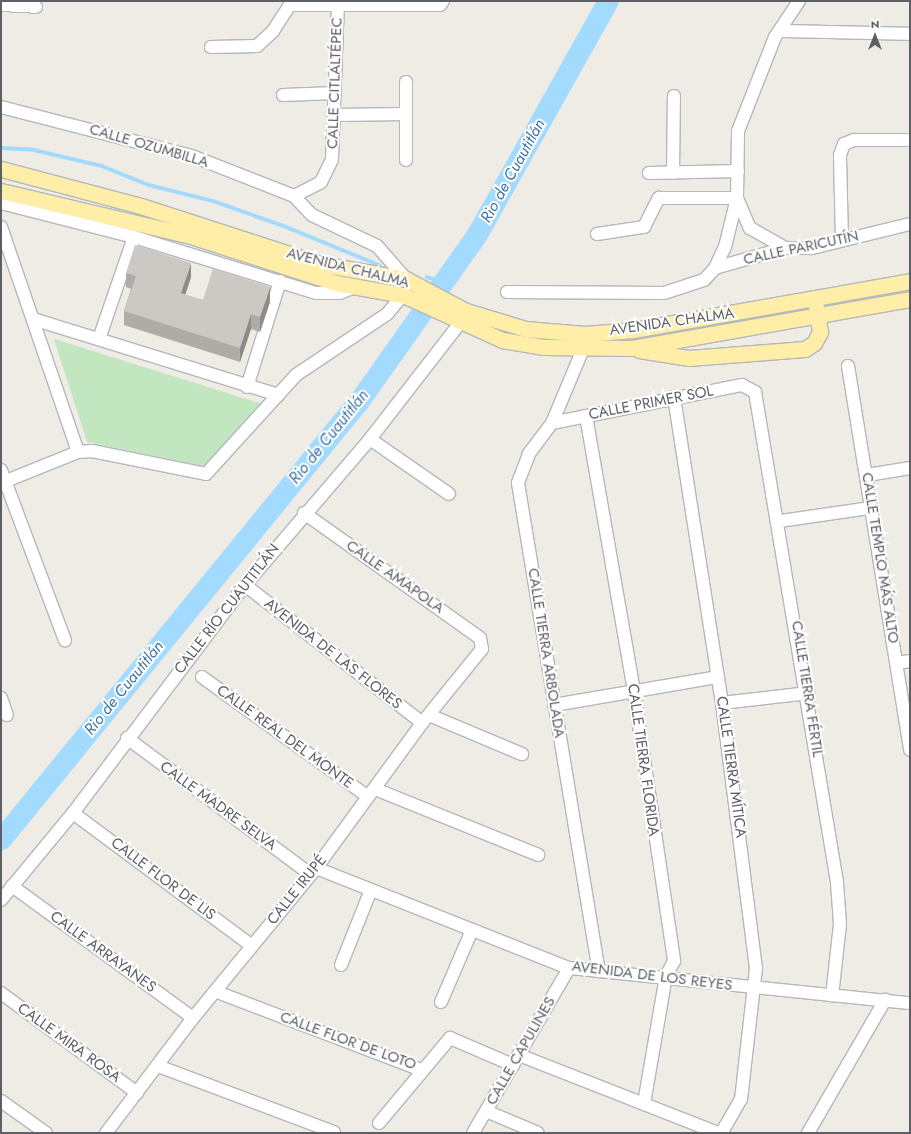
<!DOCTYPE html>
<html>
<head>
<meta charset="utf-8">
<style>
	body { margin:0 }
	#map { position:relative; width:911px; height:1134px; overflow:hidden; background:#eeece4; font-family:Jost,sans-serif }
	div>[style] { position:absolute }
	.green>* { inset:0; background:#c1e6c0 }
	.stream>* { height:3.5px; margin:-1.75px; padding:0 1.75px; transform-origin:1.75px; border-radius:1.75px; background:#a3daff }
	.river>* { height:21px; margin:-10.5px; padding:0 10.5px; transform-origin:10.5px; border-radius:10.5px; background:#a3daff }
	.roads { filter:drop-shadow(1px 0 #b4b7bb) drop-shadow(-1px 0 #b4b7bb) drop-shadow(0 1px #b4b7bb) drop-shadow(0 -1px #b4b7bb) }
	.minor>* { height:12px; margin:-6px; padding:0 6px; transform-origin:6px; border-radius:6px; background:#fff }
	.major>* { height:15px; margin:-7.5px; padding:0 7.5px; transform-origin:7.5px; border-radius:7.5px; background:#ffeea8 }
	.wall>* { inset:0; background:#afaca8 }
	.shaded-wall>* { inset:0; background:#8f8c88 }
	.building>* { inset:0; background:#ccc8c3 }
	span { translate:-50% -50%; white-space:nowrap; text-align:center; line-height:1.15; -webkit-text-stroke:4px #fff; paint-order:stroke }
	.street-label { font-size:15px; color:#5c6064 }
	.water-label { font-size:16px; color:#3d75a8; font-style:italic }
	.frame { position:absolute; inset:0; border:2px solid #5c6064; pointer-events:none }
	.north { position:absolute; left:855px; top:16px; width:40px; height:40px; -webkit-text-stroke:3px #fff; paint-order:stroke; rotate:0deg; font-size:11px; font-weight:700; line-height:16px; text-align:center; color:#5c6064 }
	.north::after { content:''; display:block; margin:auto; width:14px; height:18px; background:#5c6064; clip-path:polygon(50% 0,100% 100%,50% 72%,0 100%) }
</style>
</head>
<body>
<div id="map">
	<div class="green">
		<i style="clip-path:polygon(54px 339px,266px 405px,208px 467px,87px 442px)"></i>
	</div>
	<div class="stream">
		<i style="left:1px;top:148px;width:33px;rotate:3deg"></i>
		<i style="left:34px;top:150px;width:70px;rotate:13.2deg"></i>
		<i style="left:102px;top:166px;width:51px;rotate:22deg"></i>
		<i style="left:149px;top:185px;width:66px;rotate:14deg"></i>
		<i style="left:213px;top:201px;width:75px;rotate:19.4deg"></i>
		<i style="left:284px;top:226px;width:103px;rotate:22.3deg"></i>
		<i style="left:427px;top:277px;width:17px;rotate:17deg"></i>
	</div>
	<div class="river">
		<i style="left:1px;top:839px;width:569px;rotate:-50.77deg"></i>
		<i style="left:361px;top:398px;width:201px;rotate:-54.7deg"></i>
		<i style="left:477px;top:234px;width:267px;rotate:-60.7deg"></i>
	</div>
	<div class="roads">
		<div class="minor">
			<i style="left:1px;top:5px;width:35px;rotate:3deg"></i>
			<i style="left:780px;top:31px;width:130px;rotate:1.3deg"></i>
			<i style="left:211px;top:47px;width:46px;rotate:-1.2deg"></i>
			<i style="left:257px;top:46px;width:22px;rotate:-43deg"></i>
			<i style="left:273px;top:31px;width:31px;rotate:-57deg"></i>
			<i style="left:290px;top:5px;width:150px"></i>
			<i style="left:440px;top:5px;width:5px;rotate:-53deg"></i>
			<i style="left:406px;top:82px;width:78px;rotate:90deg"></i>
			<i style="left:283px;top:95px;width:52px;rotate:-2.2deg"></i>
			<i style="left:1px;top:107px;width:197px;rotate:14.4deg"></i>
			<i style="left:192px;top:156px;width:110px;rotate:21.4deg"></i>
			<i style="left:294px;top:196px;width:26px;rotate:47deg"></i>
			<i style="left:312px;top:215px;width:72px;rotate:25.5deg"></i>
			<i style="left:377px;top:246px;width:44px;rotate:48.7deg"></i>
			<i style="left:336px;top:115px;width:68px;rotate:-0.8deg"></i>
			<i style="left:649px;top:173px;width:89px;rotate:-1.3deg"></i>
			<i style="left:673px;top:173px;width:77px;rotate:-89.3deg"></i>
			<i style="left:294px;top:196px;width:30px;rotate:-27deg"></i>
			<i style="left:321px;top:182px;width:25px;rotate:-64deg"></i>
			<i style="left:332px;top:159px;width:158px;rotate:-87.8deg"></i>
			<i style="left:737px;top:198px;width:33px;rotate:67deg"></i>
			<i style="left:750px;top:228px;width:40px;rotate:29.7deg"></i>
			<i style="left:1px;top:203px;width:137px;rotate:14.3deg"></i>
			<i style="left:134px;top:237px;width:190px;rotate:17.1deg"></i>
			<i style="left:316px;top:293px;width:23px"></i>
			<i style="left:339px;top:293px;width:20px;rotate:-20deg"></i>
			<i style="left:1px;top:227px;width:238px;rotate:71.1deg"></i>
			<i style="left:597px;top:234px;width:48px;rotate:-8.5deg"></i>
			<i style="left:644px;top:227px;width:33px;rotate:-63deg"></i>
			<i style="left:659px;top:198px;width:78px"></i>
			<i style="left:842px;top:239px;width:84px;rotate:-91.4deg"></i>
			<i style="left:840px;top:155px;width:12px;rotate:-70deg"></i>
			<i style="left:844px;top:144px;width:11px;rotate:-22deg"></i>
			<i style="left:854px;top:140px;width:55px"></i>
			<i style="left:715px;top:268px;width:23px;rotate:-65deg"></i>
			<i style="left:725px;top:247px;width:50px;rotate:-76.2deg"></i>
			<i style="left:737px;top:198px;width:67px;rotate:-89.1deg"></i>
			<i style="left:738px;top:131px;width:101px;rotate:-68.5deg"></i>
			<i style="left:775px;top:37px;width:43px;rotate:-56.3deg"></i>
			<i style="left:507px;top:292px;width:157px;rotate:0.4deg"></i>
			<i style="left:664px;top:293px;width:42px;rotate:-18deg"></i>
			<i style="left:704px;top:280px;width:16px;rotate:-47deg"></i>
			<i style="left:715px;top:268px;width:73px;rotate:-15.9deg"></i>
			<i style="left:785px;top:248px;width:27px"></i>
			<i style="left:812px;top:248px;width:101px;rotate:-13.8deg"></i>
			<i style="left:33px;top:319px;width:257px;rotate:17.2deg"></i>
			<i style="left:99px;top:339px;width:108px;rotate:-71.1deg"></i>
			<i style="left:583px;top:349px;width:80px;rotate:112.7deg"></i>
			<i style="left:552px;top:423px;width:39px;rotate:127deg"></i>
			<i style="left:529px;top:454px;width:31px;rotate:111deg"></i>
			<i style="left:518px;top:483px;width:495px;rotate:80.6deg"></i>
			<i style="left:848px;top:366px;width:389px;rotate:80.8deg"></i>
			<i style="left:247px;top:387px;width:111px;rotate:-72.7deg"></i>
			<i style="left:674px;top:397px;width:310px;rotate:81.1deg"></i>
			<i style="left:722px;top:703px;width:267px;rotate:82.7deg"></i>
			<i style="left:756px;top:968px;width:132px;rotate:96.5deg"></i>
			<i style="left:741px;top:1099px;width:39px;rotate:120deg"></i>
			<i style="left:586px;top:416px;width:280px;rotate:80.1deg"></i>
			<i style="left:634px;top:692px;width:272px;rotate:81.5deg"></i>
			<i style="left:674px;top:961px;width:17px;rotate:118deg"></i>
			<i style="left:666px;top:976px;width:129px;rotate:99.8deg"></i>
			<i style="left:552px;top:423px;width:194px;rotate:-11.3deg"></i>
			<i style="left:742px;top:385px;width:15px;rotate:28deg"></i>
			<i style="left:755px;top:392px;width:498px;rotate:80.5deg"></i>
			<i style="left:837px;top:883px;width:41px;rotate:85.8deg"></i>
			<i style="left:840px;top:924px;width:72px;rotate:96.3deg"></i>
			<i style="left:370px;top:439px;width:96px;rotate:34.8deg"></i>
			<i style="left:1px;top:470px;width:182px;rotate:69.4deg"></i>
			<i style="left:867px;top:475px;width:44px;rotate:-9.2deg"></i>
			<i style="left:1px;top:483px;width:83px;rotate:-21.9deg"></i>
			<i style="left:78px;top:452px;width:14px;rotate:-4deg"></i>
			<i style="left:92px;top:451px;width:116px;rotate:11.4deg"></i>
			<i style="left:206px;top:474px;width:134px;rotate:-47.7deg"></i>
			<i style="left:296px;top:375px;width:110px;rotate:-33.8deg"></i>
			<i style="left:387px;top:314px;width:25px;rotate:-50deg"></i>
			<i style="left:780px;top:521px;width:91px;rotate:-8.2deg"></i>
			<i style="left:245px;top:585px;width:224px;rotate:37.9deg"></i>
			<i style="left:897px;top:663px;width:13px;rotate:-9deg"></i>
			<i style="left:202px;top:677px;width:203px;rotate:35.8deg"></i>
			<i style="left:1px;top:698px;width:18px;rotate:71deg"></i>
			<i style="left:722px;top:703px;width:87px;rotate:-6.6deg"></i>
			<i style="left:554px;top:705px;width:165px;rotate:-9.7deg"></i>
			<i style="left:429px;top:715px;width:101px;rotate:22.8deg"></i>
			<i style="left:127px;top:738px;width:227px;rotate:36.6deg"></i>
			<i style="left:375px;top:789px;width:176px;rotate:22deg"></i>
			<i style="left:73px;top:813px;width:223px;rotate:36.6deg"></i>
			<i style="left:316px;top:868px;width:272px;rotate:21.6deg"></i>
			<i style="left:569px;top:968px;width:343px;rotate:5.9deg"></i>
			<i style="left:12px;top:886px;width:224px;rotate:36.1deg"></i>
			<i style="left:1px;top:900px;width:113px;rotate:-50.4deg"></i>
			<i style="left:73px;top:813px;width:286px;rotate:-53deg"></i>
			<i style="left:245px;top:585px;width:192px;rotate:-49.4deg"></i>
			<i style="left:370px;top:439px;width:147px;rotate:-52.2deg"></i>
			<i style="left:341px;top:965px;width:79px;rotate:-68.3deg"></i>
			<i style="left:217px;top:992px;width:218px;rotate:20.9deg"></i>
			<i style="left:1px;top:993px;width:169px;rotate:36.3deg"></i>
			<i style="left:441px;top:1002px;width:78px;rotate:-66.7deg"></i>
			<i style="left:519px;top:1055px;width:214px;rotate:21.4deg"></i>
			<i style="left:158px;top:1066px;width:188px;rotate:20.6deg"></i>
			<i style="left:1px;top:1101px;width:55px;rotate:35.4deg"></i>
			<i style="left:486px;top:1111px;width:56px;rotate:22.9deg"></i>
			<i style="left:379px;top:1123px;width:111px;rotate:-50.1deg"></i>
			<i style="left:450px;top:1038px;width:69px;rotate:23.2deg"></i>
			<i style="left:106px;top:1133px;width:144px;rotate:-52.9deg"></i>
			<i style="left:193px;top:1018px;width:194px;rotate:-50.6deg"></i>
			<i style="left:316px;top:868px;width:180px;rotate:-53.8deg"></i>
			<i style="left:422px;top:723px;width:95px;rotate:-51deg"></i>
			<i style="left:482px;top:649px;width:11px;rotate:-100deg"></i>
			<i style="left:480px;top:638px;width:216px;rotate:-144.6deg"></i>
			<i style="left:473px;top:1133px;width:191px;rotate:-59.8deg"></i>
			<i style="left:808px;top:1133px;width:154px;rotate:-59.9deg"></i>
		</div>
		<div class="major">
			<i style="left:1px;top:169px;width:145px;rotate:14.8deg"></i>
			<i style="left:141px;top:206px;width:189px;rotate:17.9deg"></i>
			<i style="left:321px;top:264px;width:86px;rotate:10deg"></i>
			<i style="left:406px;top:279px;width:68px;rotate:28.1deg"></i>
			<i style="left:466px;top:311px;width:63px;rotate:16.7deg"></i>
			<i style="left:526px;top:329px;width:59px;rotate:4.8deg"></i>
			<i style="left:585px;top:334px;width:48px;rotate:-4.8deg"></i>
			<i style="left:633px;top:330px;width:281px;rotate:-10deg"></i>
			<i style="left:1px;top:191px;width:195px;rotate:13.3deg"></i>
			<i style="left:191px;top:236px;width:152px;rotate:18deg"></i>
			<i style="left:336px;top:283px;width:68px;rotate:10.2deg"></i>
			<i style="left:403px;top:295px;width:109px;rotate:24.4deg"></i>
			<i style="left:502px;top:340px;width:43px;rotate:9.5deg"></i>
			<i style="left:544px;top:347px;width:88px;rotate:0.7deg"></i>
			<i style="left:632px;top:348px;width:282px;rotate:-10deg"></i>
			<i style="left:639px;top:350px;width:51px;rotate:9.1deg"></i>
			<i style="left:689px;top:358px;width:116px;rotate:-4.4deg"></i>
			<i style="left:805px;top:349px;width:11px;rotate:-34deg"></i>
			<i style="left:814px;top:343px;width:13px;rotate:-61deg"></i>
			<i style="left:820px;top:332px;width:25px;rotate:-99deg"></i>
		</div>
	</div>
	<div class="wall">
		<i style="clip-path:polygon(126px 273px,191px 277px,185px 295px,203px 300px,270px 302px,260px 332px,251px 329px,240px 362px,124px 325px,124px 311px,131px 289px,126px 287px)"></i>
	</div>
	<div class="shaded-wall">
		<i style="clip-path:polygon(191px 263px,191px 277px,181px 308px,181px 293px)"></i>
		<i style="clip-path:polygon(270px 287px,270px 302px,260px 332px,260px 317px)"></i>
		<i style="clip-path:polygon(251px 314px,251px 329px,240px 362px,240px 348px)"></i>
	</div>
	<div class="building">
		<i style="clip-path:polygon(135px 245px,191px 263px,181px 293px,203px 300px,213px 269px,270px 287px,260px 317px,251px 314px,240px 348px,124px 311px,136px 276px,126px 273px)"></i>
	</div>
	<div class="street-label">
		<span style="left:335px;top:83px;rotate:-88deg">CALLE CITLALTÉPEC</span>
		<span style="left:149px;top:146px;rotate:16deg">CALLE OZUMBILLA</span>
		<span style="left:801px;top:248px;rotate:-12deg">CALLE PARICUTÍN</span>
		<span style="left:348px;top:268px;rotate:14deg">AVENIDA CHALMA</span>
		<span style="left:672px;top:322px;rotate:-8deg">AVENIDA CHALMA</span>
		<span style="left:651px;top:403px;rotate:-11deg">CALLE PRIMER SOL</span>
		<span style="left:880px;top:558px;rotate:81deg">CALLE TEMPLO MÁS ALTO</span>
		<span style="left:395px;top:577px;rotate:35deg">CALLE AMAPOLA</span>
		<span style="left:227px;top:609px;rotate:-52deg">CALLE RÍO CUAUTITLÁN</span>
		<span style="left:546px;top:653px;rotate:81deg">CALLE TIERRA ARBOLADA</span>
		<span style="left:333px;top:654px;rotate:38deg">AVENIDA DE LAS FLORES</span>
		<span style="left:807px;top:689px;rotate:81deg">CALLE TIERRA FÉRTIL</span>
		<span style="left:285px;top:737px;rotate:36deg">CALLE REAL DEL MONTE</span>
		<span style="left:643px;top:760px;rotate:82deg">CALLE TIERRA FLORIDA</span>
		<span style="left:731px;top:767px;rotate:82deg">CALLE TIERRA MÍTICA</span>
		<span style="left:218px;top:806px;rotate:36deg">CALLE MADRE SELVA</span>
		<span style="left:163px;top:879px;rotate:37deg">CALLE FLOR DE LIS</span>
		<span style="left:297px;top:890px;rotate:-51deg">CALLE IRUPÉ</span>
		<span style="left:103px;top:952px;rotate:36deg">CALLE ARRAYANES</span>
		<span style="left:652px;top:976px;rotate:7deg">AVENIDA DE LOS REYES</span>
		<span style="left:348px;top:1041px;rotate:20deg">CALLE FLOR DE LOTO</span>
		<span style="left:69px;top:1043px;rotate:36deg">CALLE MIRA ROSA</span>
		<span style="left:521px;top:1051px;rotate:-60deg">CALLE CAPULINES</span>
	</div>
	<div class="water-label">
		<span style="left:513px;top:171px;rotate:-61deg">Rio de Cuautitlán</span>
		<span style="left:329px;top:437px;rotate:-51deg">Rio de Cuautitlán</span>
		<span style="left:124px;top:688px;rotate:-51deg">Rio de Cuautitlán</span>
	</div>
	<div class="frame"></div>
	<div class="north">N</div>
</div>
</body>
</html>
